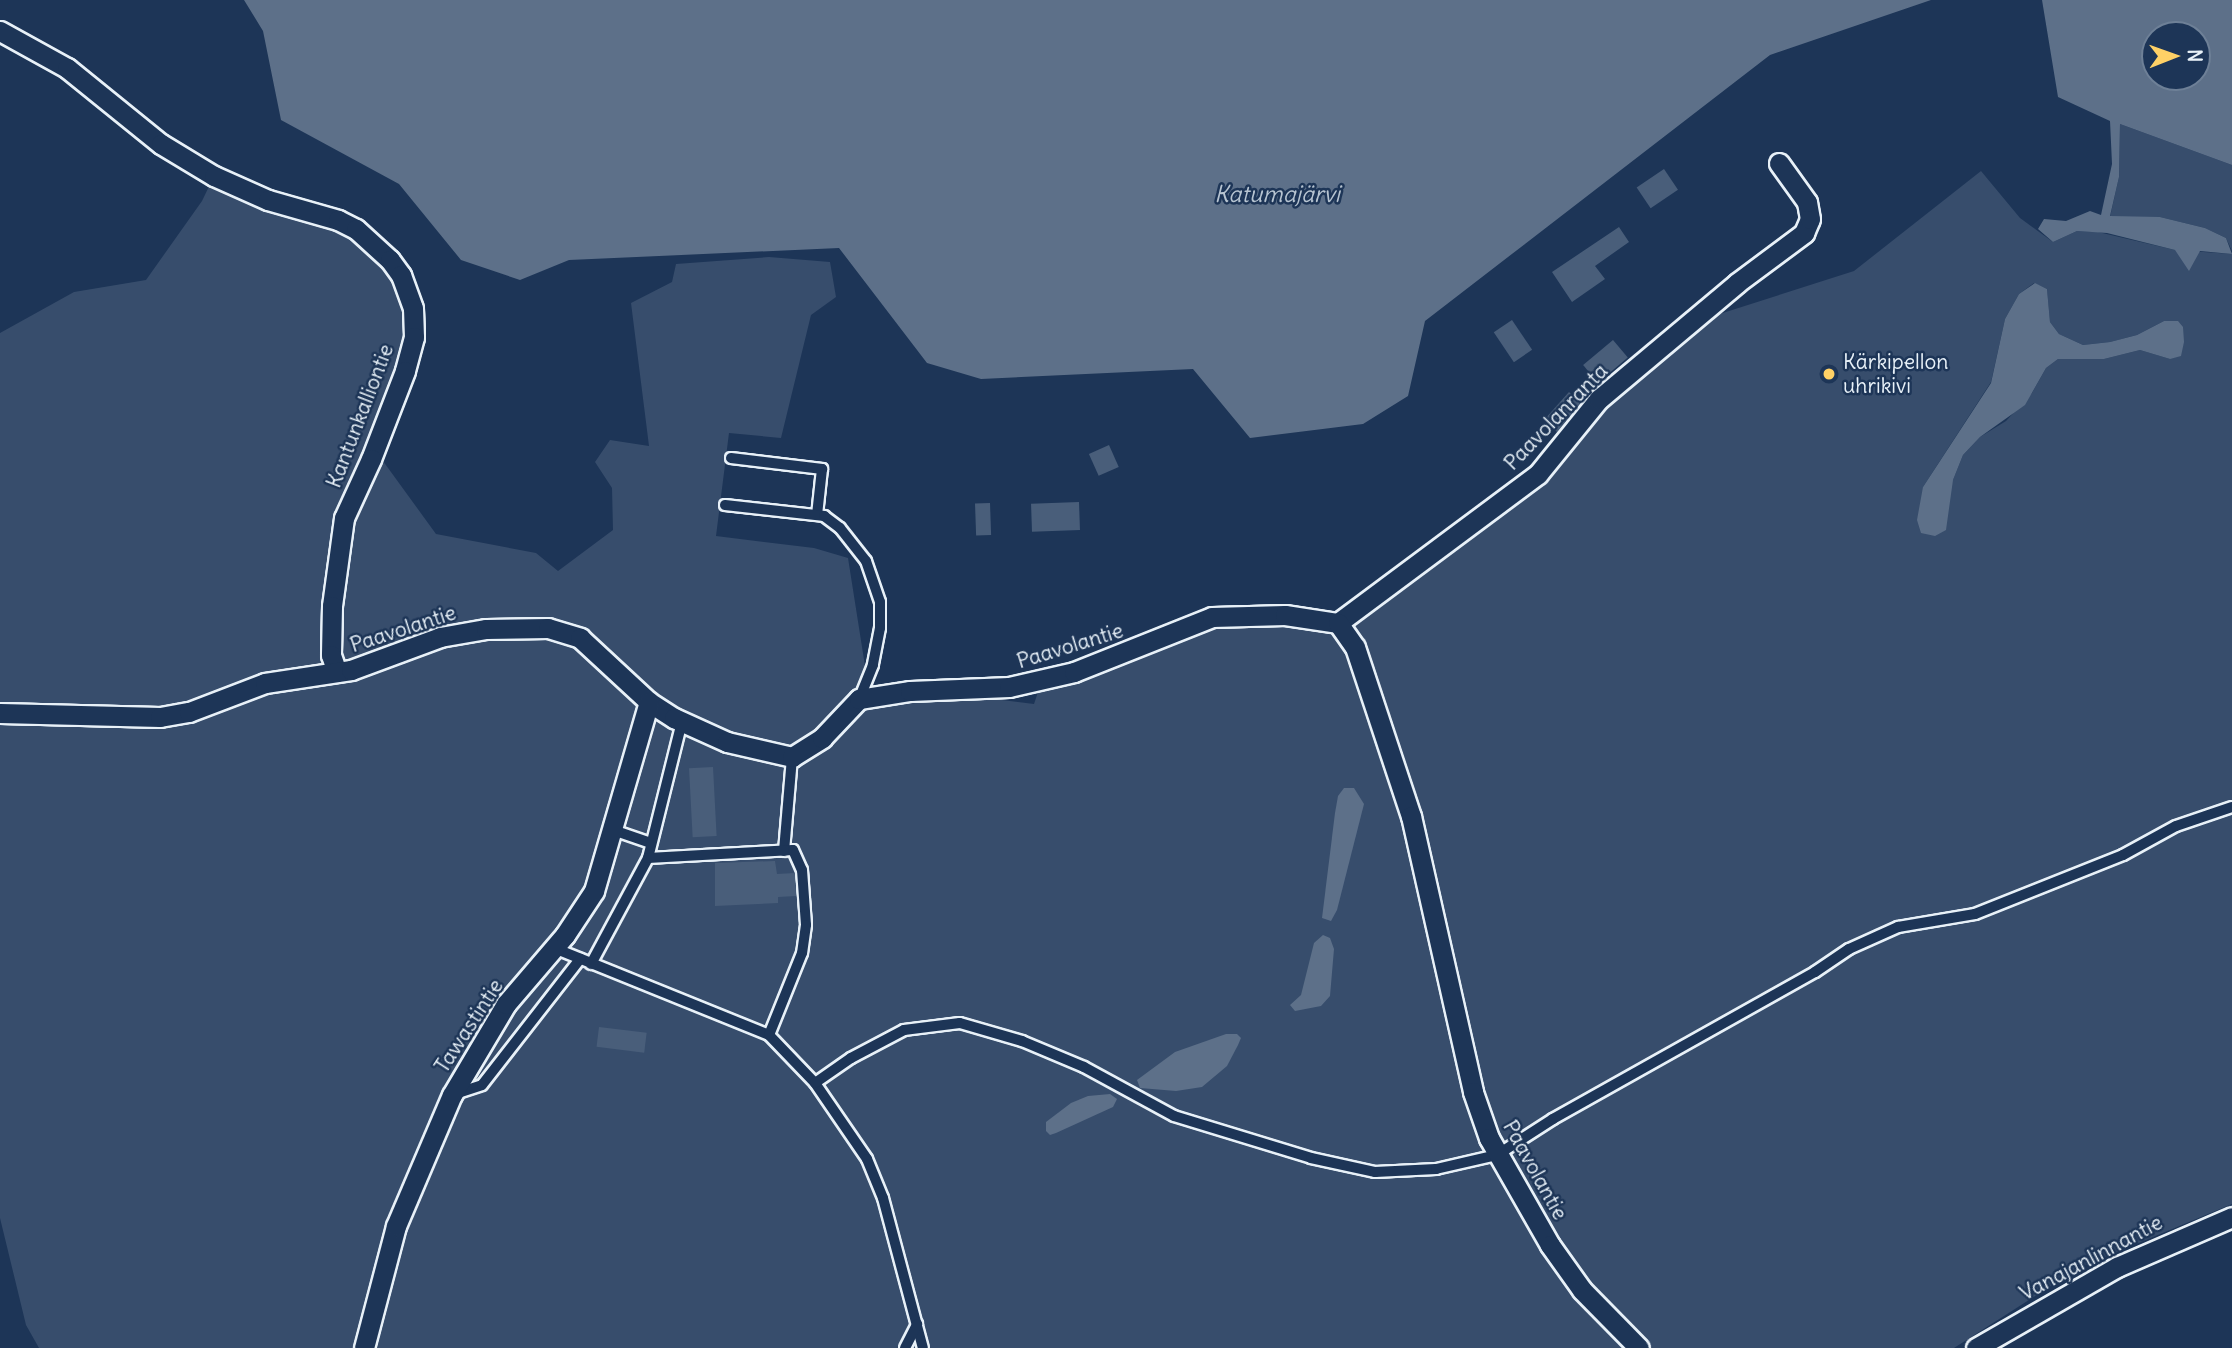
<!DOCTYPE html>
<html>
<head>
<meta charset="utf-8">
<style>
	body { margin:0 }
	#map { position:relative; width:2232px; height:1348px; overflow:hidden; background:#1d3557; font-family:Delius,sans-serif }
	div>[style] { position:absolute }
	.green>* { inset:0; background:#374d6c }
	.water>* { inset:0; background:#5d7089 }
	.building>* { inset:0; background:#495e7a; transform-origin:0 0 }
	.roads { filter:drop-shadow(2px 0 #e8f1f8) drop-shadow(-2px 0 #e8f1f8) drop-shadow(0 2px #e8f1f8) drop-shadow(0 -2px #e8f1f8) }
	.service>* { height:10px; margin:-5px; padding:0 5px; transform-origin:5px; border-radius:5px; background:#1d3557 }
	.minor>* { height:19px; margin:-9.5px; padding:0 9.5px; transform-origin:9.5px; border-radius:9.5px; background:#1d3557 }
	.dots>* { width:19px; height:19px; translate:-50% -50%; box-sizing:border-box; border:4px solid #1d3557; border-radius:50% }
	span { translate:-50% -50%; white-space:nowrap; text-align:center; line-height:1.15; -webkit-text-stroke:5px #1d3557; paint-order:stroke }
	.poi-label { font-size:21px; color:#e8f1f8 }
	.left { translate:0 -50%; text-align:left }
	.street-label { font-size:21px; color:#e8f1f8 }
	.water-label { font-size:23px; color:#b7c4d1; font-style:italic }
	.north { position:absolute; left:2141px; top:21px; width:70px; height:70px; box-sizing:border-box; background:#1d3557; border:2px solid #6e8097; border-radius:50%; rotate:89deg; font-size:19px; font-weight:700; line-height:28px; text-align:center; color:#e8f1f8 }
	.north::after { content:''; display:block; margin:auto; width:24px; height:32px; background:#ffd166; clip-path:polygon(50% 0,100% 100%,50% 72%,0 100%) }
</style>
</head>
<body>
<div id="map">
	<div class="green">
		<i style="clip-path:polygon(2120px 124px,2232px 165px,2232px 251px,2226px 238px,2205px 228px,2160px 217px,2110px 217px,2119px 177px)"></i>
		<i style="clip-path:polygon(evenodd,1981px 171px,2020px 218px,2053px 242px,2077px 231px,2098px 232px,2175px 250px,2232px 254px,2232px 1204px,2079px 1268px,1954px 1348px,39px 1348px,26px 1325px,0 1218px,0 333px,74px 292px,146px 280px,202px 201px,214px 176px,344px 228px,390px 268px,411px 333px,375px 450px,436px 534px,536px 553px,558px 571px,613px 530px,612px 488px,595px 462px,610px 440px,649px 446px,631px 303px,672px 282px,676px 264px,769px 257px,830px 262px,836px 297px,811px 315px,781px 438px,729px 433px,716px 536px,814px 548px,848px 558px,871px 704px,920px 690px,1034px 704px,1039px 689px,1227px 625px,1291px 624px,1336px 636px,1524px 500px,1618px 390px,1707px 318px,1854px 271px,1981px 171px,2034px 283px,2047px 289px,2050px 322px,2059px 334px,2083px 345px,2110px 342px,2137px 335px,2164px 321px,2170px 359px,2140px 350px,2104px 359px,2058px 359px,2046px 368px,2032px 393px,2006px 421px,1980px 437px,1963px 455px,1953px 480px,1923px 487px,1991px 382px,2005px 319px,2019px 294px,2034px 283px)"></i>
	</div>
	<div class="water">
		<i style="clip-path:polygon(244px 0,1931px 0,1770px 55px,1425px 321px,1408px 396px,1363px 424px,1250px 438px,1193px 369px,981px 379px,927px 363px,839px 248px,569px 260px,520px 280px,461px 260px,399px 184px,281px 120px,263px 31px)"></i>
		<i style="clip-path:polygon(evenodd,2042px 0,2232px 0,2232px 165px,2120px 124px,2119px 177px,2110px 216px,2160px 217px,2205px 228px,2226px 238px,2232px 254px,2200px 251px,2189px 271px,2175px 250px,2107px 233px,2077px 231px,2053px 242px,2038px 229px,2044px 219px,2066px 221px,2090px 211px,2101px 215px,2112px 164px,2110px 121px,2058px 97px,2042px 0,2155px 35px,2197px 35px,2197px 77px,2155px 77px,2155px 35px)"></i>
		<i style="clip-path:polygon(2035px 283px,2047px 289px,2050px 322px,2059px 334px,2083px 345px,2110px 342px,2137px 335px,2164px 321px,2178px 321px,2183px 327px,2184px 342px,2181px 356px,2170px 359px,2140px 350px,2104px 359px,2058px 359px,2046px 368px,2025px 405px,1980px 437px,1963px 455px,1953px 480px,1946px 530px,1935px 536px,1921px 533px,1917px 520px,1923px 487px,1991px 383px,2005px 319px,2019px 294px)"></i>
		<i style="clip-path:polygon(1344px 788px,1354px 788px,1364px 804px,1337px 910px,1331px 921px,1322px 918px,1335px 813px,1338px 796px)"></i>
		<i style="clip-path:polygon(1323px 935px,1330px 938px,1334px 949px,1330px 996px,1321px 1006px,1295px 1011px,1290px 1005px,1301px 995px,1314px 943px)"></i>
		<i style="clip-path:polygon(1226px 1034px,1237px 1034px,1241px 1038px,1238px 1045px,1227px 1066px,1202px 1087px,1176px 1091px,1140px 1088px,1137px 1080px,1175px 1052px)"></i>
		<i style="clip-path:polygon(1110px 1094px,1117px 1099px,1113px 1107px,1056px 1133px,1050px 1135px,1046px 1131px,1046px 1122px,1071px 1103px,1088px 1096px)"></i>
	</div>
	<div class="building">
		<i style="left:1664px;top:169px;width:25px;height:33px;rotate:56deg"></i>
		<i style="clip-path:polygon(1619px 227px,1629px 242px,1595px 266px,1605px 279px,1572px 302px,1552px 272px)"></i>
		<i style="left:1512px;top:320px;width:36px;height:22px;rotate:56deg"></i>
		<i style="left:1613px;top:340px;width:23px;height:39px;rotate:50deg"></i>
		<i style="clip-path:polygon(1569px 392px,1580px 403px,1557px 432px,1544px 420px)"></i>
		<i style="left:1109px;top:445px;width:24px;height:22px;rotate:66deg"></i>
		<i style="left:1079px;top:502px;width:28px;height:48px;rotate:88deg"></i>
		<i style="left:990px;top:503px;width:32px;height:15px;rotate:88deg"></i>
		<i style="left:713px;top:767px;width:69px;height:24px;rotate:87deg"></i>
		<i style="clip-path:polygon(775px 861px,777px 874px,795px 873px,796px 896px,778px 897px,778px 903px,715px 906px,715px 863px)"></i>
		<i style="left:599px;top:1027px;width:48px;height:20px;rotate:7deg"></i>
	</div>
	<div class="roads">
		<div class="service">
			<i style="left:731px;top:458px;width:92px;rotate:6.9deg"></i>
			<i style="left:822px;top:469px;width:46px;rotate:96.2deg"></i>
			<i style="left:725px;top:505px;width:100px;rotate:6.3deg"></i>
			<i style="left:824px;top:516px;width:20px;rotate:37deg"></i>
			<i style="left:840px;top:528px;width:42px;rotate:51.8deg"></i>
			<i style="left:866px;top:561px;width:43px;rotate:71.1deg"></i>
			<i style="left:880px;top:602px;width:26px;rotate:90deg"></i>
			<i style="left:880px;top:628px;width:38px;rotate:101deg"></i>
			<i style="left:873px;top:665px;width:37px;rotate:112deg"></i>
			<i style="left:613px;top:830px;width:40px;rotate:18.9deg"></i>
			<i style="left:784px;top:851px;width:94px;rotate:-85.1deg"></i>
			<i style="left:648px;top:858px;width:140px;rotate:-76deg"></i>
			<i style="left:554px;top:948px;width:232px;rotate:22deg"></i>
			<i style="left:769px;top:1035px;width:66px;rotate:46.2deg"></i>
			<i style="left:815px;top:1083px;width:92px;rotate:55.6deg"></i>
			<i style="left:867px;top:1159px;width:42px;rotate:67.7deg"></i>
			<i style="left:883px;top:1198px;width:155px;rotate:75.1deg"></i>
			<i style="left:591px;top:964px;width:120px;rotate:-61.7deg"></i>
			<i style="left:648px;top:858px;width:145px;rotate:-3.2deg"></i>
			<i style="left:793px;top:850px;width:22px;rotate:66deg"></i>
			<i style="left:802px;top:870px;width:55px;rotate:85.8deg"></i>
			<i style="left:806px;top:925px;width:28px;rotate:98deg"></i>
			<i style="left:802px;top:953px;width:88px;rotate:111.9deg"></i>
			<i style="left:815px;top:1083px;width:44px;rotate:-34.8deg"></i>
			<i style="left:851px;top:1058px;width:60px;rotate:-27.8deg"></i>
			<i style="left:904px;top:1030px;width:56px;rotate:-7.1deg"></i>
			<i style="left:960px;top:1023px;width:65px;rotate:16.2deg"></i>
			<i style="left:1022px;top:1041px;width:67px;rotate:22.8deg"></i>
			<i style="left:1084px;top:1067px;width:102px;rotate:28.6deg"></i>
			<i style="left:1174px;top:1116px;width:143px;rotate:17deg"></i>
			<i style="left:1311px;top:1158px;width:66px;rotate:12.3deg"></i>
			<i style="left:1375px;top:1172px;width:61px;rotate:-2.8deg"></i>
			<i style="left:1436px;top:1169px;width:63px;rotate:-12.9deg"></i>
			<i style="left:1497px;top:1155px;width:67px;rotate:-32.7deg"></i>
			<i style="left:1553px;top:1119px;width:300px;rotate:-29.3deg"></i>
			<i style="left:1815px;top:972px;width:41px;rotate:-34.1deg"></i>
			<i style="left:1849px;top:949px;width:54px;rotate:-24.2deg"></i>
			<i style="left:1898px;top:927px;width:78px;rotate:-9.6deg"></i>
			<i style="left:1975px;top:914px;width:159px;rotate:-21.7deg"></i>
			<i style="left:2123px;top:855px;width:60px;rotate:-28.7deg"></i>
			<i style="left:2176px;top:826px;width:59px;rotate:-18.7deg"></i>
			<i style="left:455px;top:1094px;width:28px;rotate:-18deg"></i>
			<i style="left:482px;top:1085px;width:160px;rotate:-52.1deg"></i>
			<i style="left:905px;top:1348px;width:27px;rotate:-63deg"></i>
		</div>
		<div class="minor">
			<i style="left:0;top:31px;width:77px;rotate:28.9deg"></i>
			<i style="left:67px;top:68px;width:121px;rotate:39deg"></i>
			<i style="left:161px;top:144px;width:62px;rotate:31.1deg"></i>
			<i style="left:214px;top:176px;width:59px;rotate:24deg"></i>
			<i style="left:268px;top:200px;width:73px;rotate:15.9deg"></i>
			<i style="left:338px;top:220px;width:20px;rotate:27deg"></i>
			<i style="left:356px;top:229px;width:46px;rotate:42.4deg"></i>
			<i style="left:390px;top:260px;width:19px;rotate:54deg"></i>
			<i style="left:401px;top:275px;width:35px;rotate:70deg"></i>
			<i style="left:413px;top:308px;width:29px;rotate:88deg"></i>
			<i style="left:414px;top:337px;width:35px;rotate:105deg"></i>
			<i style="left:405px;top:371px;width:94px;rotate:111.1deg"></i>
			<i style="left:371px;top:459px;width:65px;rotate:114.6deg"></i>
			<i style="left:344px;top:518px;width:89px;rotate:97.8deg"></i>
			<i style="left:332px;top:606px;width:49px;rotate:91.2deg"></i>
			<i style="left:331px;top:655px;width:18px;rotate:71deg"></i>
			<i style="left:1338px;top:623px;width:249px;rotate:-36.7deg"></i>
			<i style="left:1538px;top:474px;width:97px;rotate:-50.9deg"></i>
			<i style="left:1599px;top:399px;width:180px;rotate:-40deg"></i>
			<i style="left:1737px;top:283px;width:84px;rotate:-36.7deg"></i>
			<i style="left:1804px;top:233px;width:15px;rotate:-67deg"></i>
			<i style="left:1810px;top:219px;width:17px;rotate:-100deg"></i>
			<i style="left:1807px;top:202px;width:48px;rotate:-125.7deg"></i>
			<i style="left:0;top:713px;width:160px;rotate:1.4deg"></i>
			<i style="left:160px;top:717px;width:29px;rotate:-10deg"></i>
			<i style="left:189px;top:712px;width:81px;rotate:-20.9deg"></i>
			<i style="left:265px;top:683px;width:87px;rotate:-8.6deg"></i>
			<i style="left:351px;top:670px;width:95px;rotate:-20.3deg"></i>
			<i style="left:440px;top:637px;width:47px;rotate:-9.9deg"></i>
			<i style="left:486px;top:629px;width:62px;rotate:-0.9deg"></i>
			<i style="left:548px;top:628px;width:34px;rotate:17deg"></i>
			<i style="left:580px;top:638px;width:94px;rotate:42.8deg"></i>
			<i style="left:649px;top:702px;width:30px;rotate:33deg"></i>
			<i style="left:674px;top:718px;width:58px;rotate:24.4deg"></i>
			<i style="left:727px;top:742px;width:67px;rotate:13deg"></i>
			<i style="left:792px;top:757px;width:36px;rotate:-32deg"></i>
			<i style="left:822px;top:738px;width:54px;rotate:-46.5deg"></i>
			<i style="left:859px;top:699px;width:52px;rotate:-8.9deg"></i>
			<i style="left:910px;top:691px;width:99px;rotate:-2.3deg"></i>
			<i style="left:1009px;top:687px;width:67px;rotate:-13deg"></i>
			<i style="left:1074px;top:672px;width:149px;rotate:-21.7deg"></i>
			<i style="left:1212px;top:617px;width:73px;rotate:-1.6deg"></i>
			<i style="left:1285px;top:615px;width:54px;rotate:8.6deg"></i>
			<i style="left:1338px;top:623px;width:29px;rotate:55deg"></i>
			<i style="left:1355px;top:647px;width:178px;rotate:71.7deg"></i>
			<i style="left:1411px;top:816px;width:283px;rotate:77.3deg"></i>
			<i style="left:1473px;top:1092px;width:49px;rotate:70.8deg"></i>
			<i style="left:1489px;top:1138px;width:123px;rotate:60.3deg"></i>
			<i style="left:1550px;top:1245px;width:55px;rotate:54.6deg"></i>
			<i style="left:1582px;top:1290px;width:81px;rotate:45.5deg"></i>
			<i style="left:364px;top:1348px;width:126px;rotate:-75.3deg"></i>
			<i style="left:396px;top:1226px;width:142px;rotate:-66.9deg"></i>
			<i style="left:452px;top:1095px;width:106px;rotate:-59.3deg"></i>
			<i style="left:506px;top:1004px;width:91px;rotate:-49.5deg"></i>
			<i style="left:565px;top:935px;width:53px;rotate:-56.6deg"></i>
			<i style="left:594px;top:891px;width:197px;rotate:-73.8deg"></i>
			<i style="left:1976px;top:1348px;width:163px;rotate:-29.9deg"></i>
			<i style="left:2117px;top:1267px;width:125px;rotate:-23.5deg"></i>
		</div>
	</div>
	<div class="dots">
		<i style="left:1829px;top:374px;background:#ffd166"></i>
	</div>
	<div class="poi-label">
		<span class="left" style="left:1843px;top:374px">Kärkipellon<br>uhrikivi</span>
	</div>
	<div class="street-label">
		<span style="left:360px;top:416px;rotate:-69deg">Kantunkalliontie</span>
		<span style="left:1556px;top:417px;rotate:-46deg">Paavolanranta</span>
		<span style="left:403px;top:629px;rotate:-18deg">Paavolantie</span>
		<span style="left:1070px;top:646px;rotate:-17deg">Paavolantie</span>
		<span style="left:469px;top:1026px;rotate:-57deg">Tawastintie</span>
		<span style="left:1535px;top:1170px;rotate:61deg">Paavolantie</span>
		<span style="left:2091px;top:1258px;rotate:-28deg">Vanajanlinnantie</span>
	</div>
	<div class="water-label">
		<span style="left:1277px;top:194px">Katumajärvi</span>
	</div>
	<div class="north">N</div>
</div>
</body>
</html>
